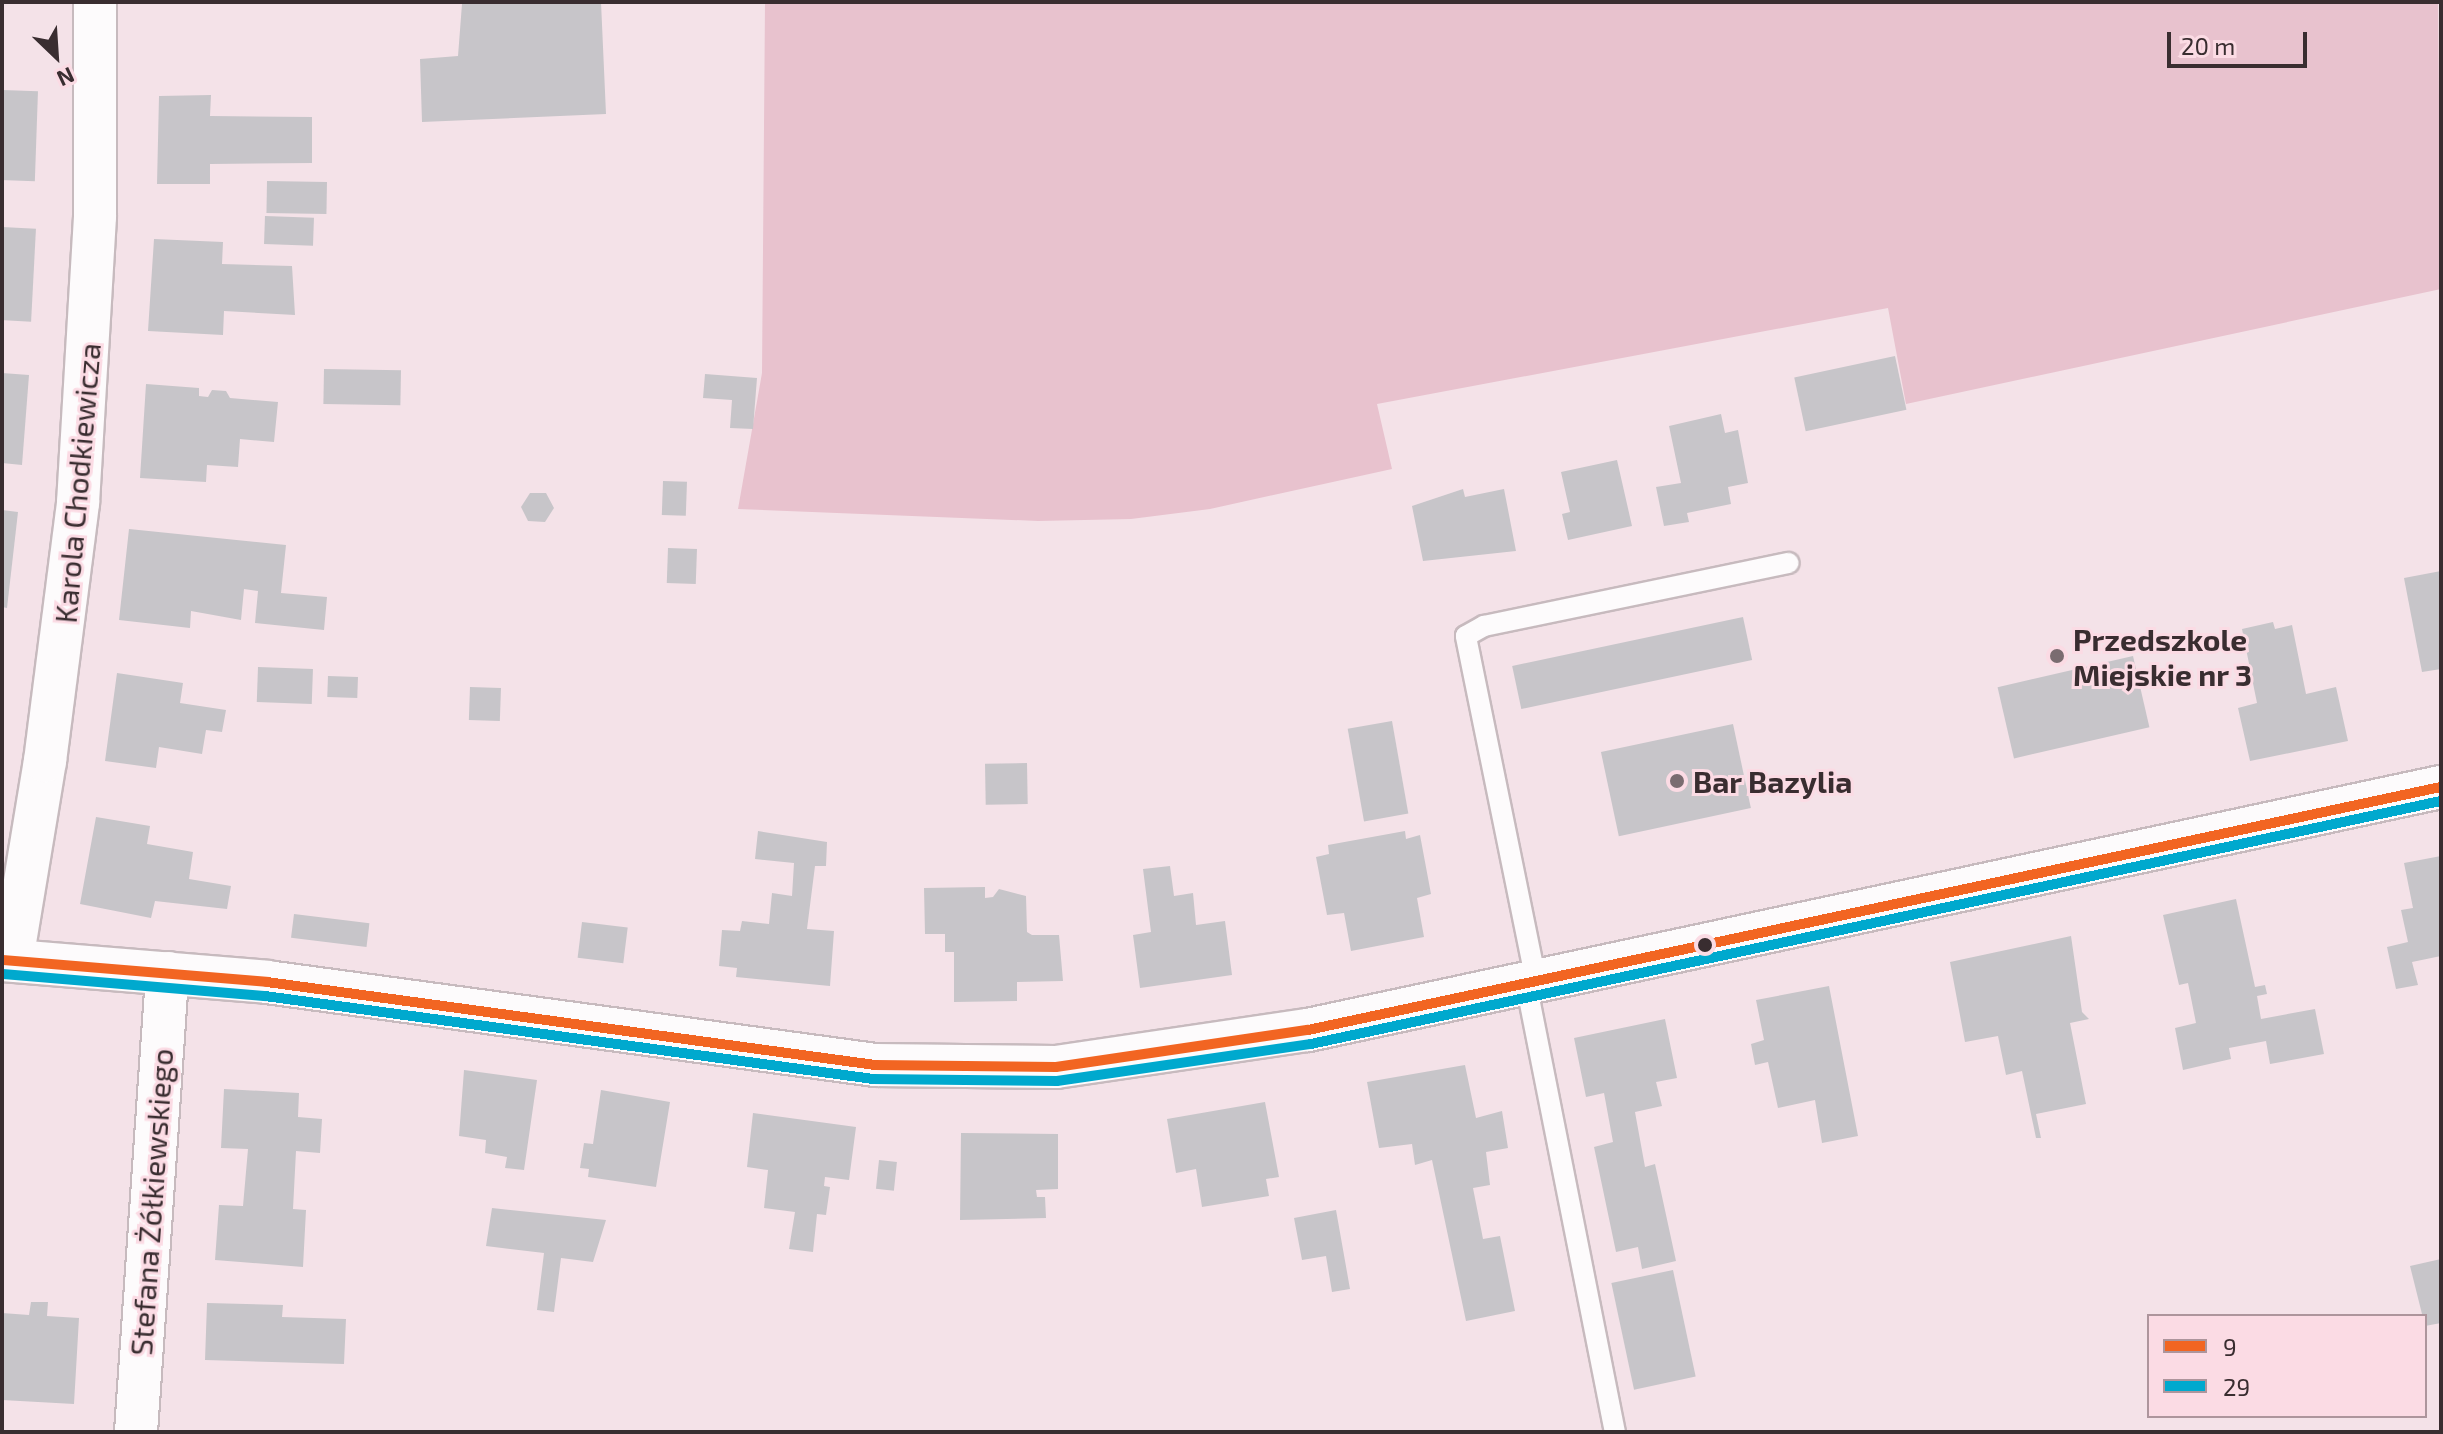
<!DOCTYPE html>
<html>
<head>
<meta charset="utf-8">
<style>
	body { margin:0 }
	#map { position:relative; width:2443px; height:1434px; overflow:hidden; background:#f4e2e8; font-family:"Exo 2",sans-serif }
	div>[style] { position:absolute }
	.green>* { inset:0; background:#e8c2ce }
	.building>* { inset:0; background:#c7c5c9; transform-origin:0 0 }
	.roads { filter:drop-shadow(2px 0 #c7babe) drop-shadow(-2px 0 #c7babe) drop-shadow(0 2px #c7babe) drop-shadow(0 -2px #c7babe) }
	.lane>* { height:20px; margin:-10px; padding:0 10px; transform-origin:10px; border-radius:10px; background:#fdfbfc }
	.street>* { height:42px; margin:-21px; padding:0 21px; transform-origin:21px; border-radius:21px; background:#fdfbfc }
	.bus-1>* { height:10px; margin:-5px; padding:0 5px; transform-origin:5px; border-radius:5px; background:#f26522 }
	.bus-2>* { height:10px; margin:-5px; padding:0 5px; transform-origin:5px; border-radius:5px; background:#00a9ce }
	.dots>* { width:22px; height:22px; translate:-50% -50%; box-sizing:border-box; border:4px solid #fbdbe4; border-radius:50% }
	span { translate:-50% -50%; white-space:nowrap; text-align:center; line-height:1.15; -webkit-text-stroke:6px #fbdbe4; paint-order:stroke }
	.street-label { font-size:30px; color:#392d30 }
	.poi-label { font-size:30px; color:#392d30; font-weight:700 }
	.left { translate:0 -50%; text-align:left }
	.frame { position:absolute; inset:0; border:4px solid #392d30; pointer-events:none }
	.legend { position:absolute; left:2147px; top:1314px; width:280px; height:104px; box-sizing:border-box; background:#fbdbe4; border:2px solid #ad959c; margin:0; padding:10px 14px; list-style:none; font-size:24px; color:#392d30 }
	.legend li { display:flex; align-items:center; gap:16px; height:40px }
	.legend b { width:40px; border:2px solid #ad959c }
	.north { position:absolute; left:16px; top:16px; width:80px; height:80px; -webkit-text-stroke:6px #fbdbe4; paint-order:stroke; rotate:155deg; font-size:22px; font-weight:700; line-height:32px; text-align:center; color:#392d30 }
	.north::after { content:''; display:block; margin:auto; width:28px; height:36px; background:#392d30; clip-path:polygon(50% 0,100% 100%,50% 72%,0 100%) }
	.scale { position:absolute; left:2167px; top:32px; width:140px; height:36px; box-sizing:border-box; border:4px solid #392d30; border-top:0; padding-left:10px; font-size:24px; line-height:28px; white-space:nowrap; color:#392d30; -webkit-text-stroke:6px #fbdbe4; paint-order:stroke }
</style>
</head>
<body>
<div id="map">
	<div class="green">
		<i style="clip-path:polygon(765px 2px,2438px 2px,2441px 289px,1906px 404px,1888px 308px,1377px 404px,1392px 469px,1210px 509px,1131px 519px,1038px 521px,738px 509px,762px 373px)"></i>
	</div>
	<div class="building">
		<i style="clip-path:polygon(498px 2px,601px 2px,606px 114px,422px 122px,420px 59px,458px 56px,462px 4px)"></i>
		<i style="left:2px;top:90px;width:36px;height:90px;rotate:2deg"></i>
		<i style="clip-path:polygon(211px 95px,210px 116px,312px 117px,312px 163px,210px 164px,210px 184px,157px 184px,159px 96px)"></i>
		<i style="left:267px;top:181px;width:60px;height:32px;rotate:1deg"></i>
		<i style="left:265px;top:216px;width:49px;height:28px;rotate:2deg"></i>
		<i style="left:2px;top:227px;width:34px;height:93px;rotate:3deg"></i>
		<i style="clip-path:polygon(154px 239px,223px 242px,222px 264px,292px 266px,295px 315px,224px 311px,223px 335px,148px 331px)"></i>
		<i style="left:1895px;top:356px;width:55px;height:103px;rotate:78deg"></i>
		<i style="left:324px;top:369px;width:77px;height:35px;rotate:1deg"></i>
		<i style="clip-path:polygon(2px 373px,29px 375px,22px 465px,2px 463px)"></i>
		<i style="clip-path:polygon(705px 374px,757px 378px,753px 429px,730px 428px,732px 400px,703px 398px)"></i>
		<i style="clip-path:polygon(146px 384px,199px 388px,199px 396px,208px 397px,212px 390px,226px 391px,230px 398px,278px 402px,274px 442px,240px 439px,238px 467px,207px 465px,206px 482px,140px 478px)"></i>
		<i style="clip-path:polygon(1721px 414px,1725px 433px,1738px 430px,1748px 483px,1728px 487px,1731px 504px,1687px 513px,1689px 522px,1664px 526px,1656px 487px,1681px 483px,1669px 426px)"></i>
		<i style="clip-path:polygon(1617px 460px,1632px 526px,1568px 540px,1562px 514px,1570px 512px,1561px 472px)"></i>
		<i style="left:663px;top:481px;width:24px;height:34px;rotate:2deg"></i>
		<i style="clip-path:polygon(1463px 489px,1465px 497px,1504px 489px,1516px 551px,1423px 561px,1412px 506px)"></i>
		<i style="clip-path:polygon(530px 493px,546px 493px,554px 508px,545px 522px,528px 521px,521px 507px)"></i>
		<i style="clip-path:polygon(2px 510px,18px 512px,7px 608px,2px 607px)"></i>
		<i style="clip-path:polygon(129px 529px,286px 545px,281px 593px,327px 597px,324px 630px,255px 623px,258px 591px,244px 589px,241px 620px,191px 611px,190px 628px,119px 620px)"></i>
		<i style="left:668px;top:548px;width:29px;height:35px;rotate:2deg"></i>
		<i style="clip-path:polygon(2441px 571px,2441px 669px,2422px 672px,2404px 578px)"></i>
		<i style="left:1743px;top:617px;width:44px;height:236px;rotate:78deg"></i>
		<i style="clip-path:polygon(2273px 622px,2275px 629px,2292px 625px,2306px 694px,2336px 687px,2348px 741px,2250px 761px,2238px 708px,2257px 703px,2242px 629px)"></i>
		<i style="left:2133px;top:656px;width:73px;height:139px;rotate:77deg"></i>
		<i style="left:258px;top:667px;width:55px;height:35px;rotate:2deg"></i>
		<i style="clip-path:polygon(117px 673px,183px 683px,180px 703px,226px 710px,222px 732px,206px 730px,202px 754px,159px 747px,156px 768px,105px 761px)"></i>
		<i style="left:328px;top:676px;width:30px;height:21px;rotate:2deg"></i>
		<i style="left:470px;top:687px;width:31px;height:33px;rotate:2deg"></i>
		<i style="left:1392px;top:721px;width:94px;height:45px;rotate:80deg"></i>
		<i style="left:1733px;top:724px;width:86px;height:135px;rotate:78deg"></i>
		<i style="left:1027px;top:763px;width:41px;height:42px;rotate:89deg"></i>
		<i style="clip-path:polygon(96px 817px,150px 826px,147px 844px,193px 852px,189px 879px,231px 886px,227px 909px,155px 901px,151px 918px,80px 904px)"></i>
		<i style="clip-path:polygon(758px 831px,827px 842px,826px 866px,815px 866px,807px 929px,834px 931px,830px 986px,736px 977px,737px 968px,719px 966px,722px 930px,740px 931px,742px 921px,769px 924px,772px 893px,792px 896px,794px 863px,755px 859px)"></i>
		<i style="clip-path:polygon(1405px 831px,1406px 839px,1420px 835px,1431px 894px,1417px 898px,1424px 937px,1351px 951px,1344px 913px,1327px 915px,1316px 857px,1329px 854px,1328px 845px)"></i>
		<i style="clip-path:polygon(2441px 856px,2441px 956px,2412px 962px,2418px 985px,2396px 989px,2387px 947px,2408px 942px,2401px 910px,2413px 908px,2404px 863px)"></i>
		<i style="clip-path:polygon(1170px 866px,1174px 896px,1193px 893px,1196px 925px,1225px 921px,1232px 975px,1140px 988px,1133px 935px,1151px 932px,1143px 869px)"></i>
		<i style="clip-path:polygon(985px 887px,985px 898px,993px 897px,999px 889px,1026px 896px,1027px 932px,1032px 935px,1059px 935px,1063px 981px,1017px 982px,1017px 1001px,954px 1002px,954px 952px,945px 952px,945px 934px,925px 934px,924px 888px)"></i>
		<i style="clip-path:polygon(2236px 899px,2255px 987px,2265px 985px,2267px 994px,2257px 996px,2261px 1019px,2315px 1009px,2324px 1054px,2270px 1064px,2266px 1041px,2229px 1048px,2231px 1059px,2183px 1070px,2175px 1028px,2196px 1023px,2188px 983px,2179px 985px,2163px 915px)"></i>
		<i style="left:294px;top:914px;width:76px;height:24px;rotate:7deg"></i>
		<i style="left:582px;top:922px;width:46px;height:36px;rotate:7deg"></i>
		<i style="clip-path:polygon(2071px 936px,2082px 1012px,2089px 1019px,2070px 1023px,2086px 1104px,2036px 1114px,2041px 1138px,2036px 1138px,2022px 1071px,2006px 1075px,1998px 1036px,1965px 1042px,1950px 962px)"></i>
		<i style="clip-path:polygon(1829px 986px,1858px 1136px,1822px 1143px,1815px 1100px,1778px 1108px,1768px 1062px,1755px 1065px,1751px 1044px,1764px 1040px,1756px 1000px)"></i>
		<i style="clip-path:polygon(1665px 1019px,1677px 1078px,1656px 1082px,1662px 1106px,1635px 1112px,1645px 1167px,1655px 1164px,1676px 1261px,1642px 1269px,1638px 1247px,1616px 1252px,1594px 1147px,1613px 1142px,1604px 1093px,1586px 1097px,1574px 1038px)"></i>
		<i style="clip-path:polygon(1465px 1065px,1476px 1118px,1502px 1111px,1508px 1148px,1486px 1152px,1490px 1185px,1473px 1188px,1483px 1239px,1500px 1236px,1515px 1311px,1466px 1321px,1432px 1160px,1415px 1165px,1412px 1144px,1379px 1148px,1367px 1082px)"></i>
		<i style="clip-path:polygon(464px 1070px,537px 1080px,524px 1170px,505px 1168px,507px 1157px,485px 1153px,486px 1140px,459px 1136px)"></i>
		<i style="clip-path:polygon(224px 1089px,299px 1093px,298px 1117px,322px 1119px,320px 1153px,296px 1151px,293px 1209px,306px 1210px,303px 1267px,215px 1260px,219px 1205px,243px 1206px,248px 1149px,221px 1148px)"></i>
		<i style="clip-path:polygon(601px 1090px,670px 1102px,656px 1187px,588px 1177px,589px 1169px,580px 1168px,584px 1143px,593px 1144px)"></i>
		<i style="clip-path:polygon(1265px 1102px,1279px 1177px,1266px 1179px,1269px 1196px,1202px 1207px,1196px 1169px,1176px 1173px,1167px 1119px)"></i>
		<i style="clip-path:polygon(753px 1113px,856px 1127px,849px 1180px,825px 1177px,824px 1186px,830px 1187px,826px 1215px,817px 1214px,813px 1252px,789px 1249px,795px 1212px,764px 1208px,768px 1170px,747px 1167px)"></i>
		<i style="clip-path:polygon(961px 1133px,1058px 1134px,1058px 1189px,1036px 1190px,1037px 1197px,1045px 1197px,1046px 1218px,960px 1220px)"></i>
		<i style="left:879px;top:1160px;width:18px;height:29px;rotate:6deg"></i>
		<i style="clip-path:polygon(492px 1208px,606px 1220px,593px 1262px,561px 1258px,554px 1312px,537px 1310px,544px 1253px,486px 1246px)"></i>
		<i style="clip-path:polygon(1336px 1210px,1350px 1289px,1332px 1292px,1326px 1256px,1302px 1260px,1294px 1218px)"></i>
		<i style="clip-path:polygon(2441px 1259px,2441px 1323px,2425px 1326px,2410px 1266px)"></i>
		<i style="left:1673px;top:1270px;width:109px;height:63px;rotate:78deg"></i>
		<i style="clip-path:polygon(31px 1302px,48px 1302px,47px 1316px,79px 1318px,74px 1404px,2px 1400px,2px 1313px,29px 1315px)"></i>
		<i style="clip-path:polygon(207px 1303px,283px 1305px,282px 1317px,346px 1319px,344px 1364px,205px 1360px)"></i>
	</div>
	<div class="roads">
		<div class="lane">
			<i style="left:1536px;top:981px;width:352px;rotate:-101.5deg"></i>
			<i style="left:1466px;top:636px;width:21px;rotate:-29deg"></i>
			<i style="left:1484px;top:626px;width:311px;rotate:-11.7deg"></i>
			<i style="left:1526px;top:983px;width:458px;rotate:78.8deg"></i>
		</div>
		<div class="street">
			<i style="left:2px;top:960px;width:266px;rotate:4.7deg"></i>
			<i style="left:267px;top:982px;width:614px;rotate:7.77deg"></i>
			<i style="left:875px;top:1065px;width:181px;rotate:0.6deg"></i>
			<i style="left:1056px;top:1067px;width:255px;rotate:-8.4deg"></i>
			<i style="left:1308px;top:1030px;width:1159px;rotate:-12.11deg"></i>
			<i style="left:12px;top:960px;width:202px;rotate:-80.6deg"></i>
			<i style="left:45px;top:761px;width:260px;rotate:-82.7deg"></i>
			<i style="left:78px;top:503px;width:288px;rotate:-86.6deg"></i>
			<i style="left:95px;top:216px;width:214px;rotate:-90deg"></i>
			<i style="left:136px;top:1432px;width:460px;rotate:-86.1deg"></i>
		</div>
	</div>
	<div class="bus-1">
		<i style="left:2px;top:960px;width:266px;rotate:4.7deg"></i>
		<i style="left:267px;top:982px;width:614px;rotate:7.77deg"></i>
		<i style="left:875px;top:1065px;width:181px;rotate:0.6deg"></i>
		<i style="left:1056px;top:1067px;width:255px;rotate:-8.4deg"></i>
		<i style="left:1308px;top:1030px;width:1159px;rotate:-12.11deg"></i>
	</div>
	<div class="bus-2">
		<i style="left:2px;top:974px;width:264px;rotate:4.8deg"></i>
		<i style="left:265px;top:996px;width:614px;rotate:7.77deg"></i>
		<i style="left:873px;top:1079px;width:184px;rotate:0.6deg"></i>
		<i style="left:1057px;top:1081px;width:257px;rotate:-8.3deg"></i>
		<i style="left:1311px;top:1044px;width:1156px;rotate:-12.14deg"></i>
	</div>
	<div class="dots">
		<i style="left:2057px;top:656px;background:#7a6c70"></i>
		<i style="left:1677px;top:781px;background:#7a6c70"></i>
		<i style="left:1705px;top:945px;background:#392d30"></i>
	</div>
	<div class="street-label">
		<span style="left:77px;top:483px;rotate:-85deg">Karola Chodkiewicza</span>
		<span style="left:151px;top:1202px;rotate:-86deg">Stefana Żółkiewskiego</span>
	</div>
	<div class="poi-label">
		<span class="left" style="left:2073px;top:656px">Przedszkole<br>Miejskie nr 3</span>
		<span class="left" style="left:1693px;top:781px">Bar Bazylia</span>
	</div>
	<div class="frame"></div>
	<ul class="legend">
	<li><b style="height:10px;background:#f26522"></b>9</li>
	<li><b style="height:10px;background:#00a9ce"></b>29</li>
	</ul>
	<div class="north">N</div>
	<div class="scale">20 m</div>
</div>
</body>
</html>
